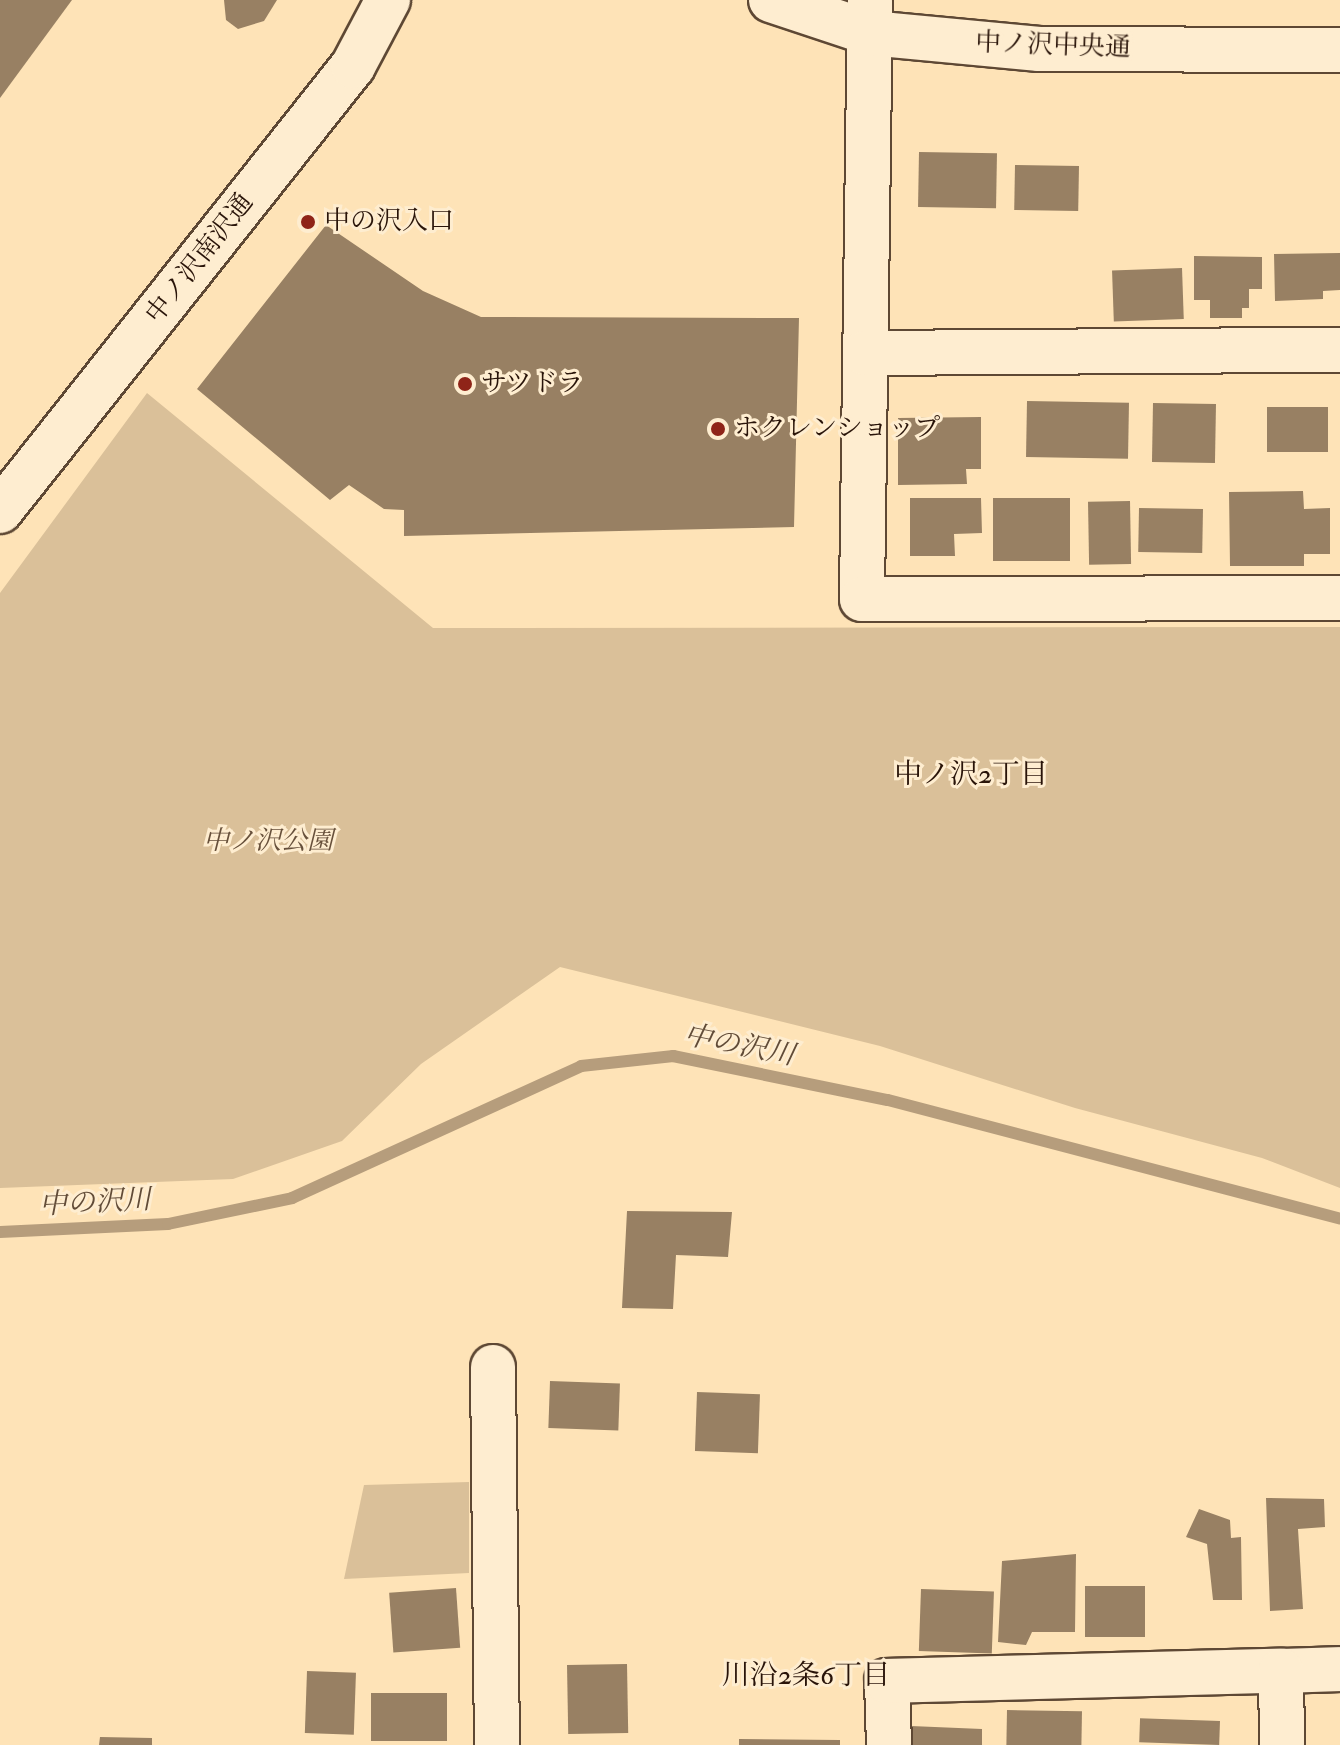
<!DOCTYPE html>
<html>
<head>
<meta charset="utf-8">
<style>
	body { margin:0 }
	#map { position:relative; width:1340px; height:1745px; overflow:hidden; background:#fee3b7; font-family:"IM FELL Double Pica","Noto Serif JP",serif }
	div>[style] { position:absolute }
	.green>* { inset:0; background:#dac099 }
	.stream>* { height:12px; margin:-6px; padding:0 6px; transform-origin:6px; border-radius:6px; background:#b69d7c }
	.building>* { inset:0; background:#988063; transform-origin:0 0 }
	.roads { filter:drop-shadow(2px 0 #5e4834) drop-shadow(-2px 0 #5e4834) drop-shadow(0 2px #5e4834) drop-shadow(0 -2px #5e4834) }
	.minor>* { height:44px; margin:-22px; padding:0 22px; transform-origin:22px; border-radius:22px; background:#feedd0 }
	.tertiary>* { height:44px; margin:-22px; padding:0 22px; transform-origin:22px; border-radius:22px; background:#feedd0 }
	.dots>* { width:22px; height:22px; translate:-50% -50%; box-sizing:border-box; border:4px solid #feedd0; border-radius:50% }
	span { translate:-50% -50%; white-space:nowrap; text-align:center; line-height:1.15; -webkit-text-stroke:6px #feedd0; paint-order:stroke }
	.street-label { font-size:26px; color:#291409 }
	.poi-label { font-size:26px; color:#291409 }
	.left { translate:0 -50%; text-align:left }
	.park-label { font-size:26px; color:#67503b; font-style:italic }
	.neighbourhood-label { font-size:28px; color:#291409 }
	.water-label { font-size:28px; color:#614b37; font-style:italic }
</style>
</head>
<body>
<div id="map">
	<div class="green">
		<i style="clip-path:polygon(147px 393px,433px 628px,1340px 627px,1340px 1188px,1262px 1158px,1075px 1108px,880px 1046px,560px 967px,421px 1064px,342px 1141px,233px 1179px,0 1188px,0 593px)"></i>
		<i style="clip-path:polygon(469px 1482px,469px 1573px,344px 1579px,364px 1485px)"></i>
	</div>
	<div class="stream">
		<i style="left:0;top:1232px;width:168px;rotate:-2.7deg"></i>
		<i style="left:168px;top:1224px;width:127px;rotate:-11.8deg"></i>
		<i style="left:292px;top:1198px;width:318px;rotate:-24.5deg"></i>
		<i style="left:581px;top:1066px;width:93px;rotate:-6.2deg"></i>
		<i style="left:673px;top:1056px;width:219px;rotate:11.6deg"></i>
		<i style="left:888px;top:1100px;width:467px;rotate:14.7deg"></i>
	</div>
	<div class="building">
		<i style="clip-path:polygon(0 0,72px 0,0 98px)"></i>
		<i style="clip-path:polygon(224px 0,277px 0,264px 21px,238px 29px,226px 20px)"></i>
		<i style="left:919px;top:152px;width:78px;height:55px;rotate:1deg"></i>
		<i style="left:1015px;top:165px;width:64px;height:45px;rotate:1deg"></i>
		<i style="clip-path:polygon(326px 225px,423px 291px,481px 317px,799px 318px,794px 527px,404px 536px,404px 510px,384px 509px,349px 485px,330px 500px,197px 389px)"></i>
		<i style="clip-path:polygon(1340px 253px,1340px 290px,1323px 291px,1323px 299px,1275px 301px,1274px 254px)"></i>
		<i style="clip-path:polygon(1194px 256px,1262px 257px,1262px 289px,1249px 289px,1249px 308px,1242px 308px,1242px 318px,1210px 318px,1210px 300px,1194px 300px)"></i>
		<i style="left:1182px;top:268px;width:51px;height:70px;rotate:88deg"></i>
		<i style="left:1027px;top:401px;width:102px;height:56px;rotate:1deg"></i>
		<i style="left:1153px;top:403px;width:63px;height:59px;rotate:1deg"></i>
		<i style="left:1267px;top:407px;width:61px;height:45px"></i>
		<i style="clip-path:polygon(981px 417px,981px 469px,966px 469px,967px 484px,898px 485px,898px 418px)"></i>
		<i style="clip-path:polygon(1303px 491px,1304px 509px,1330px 508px,1330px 554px,1304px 554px,1304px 566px,1230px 566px,1229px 492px)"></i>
		<i style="clip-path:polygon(910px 498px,981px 498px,982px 533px,954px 534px,955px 556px,910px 556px)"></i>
		<i style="left:993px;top:498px;width:77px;height:63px"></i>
		<i style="left:1130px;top:501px;width:63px;height:42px;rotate:89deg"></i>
		<i style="left:1139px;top:508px;width:64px;height:44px;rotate:1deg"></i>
		<i style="clip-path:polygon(627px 1211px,732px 1212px,728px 1257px,676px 1255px,673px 1309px,622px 1308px)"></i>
		<i style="left:550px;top:1381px;width:70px;height:47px;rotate:2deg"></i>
		<i style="left:697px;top:1392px;width:63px;height:59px;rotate:2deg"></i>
		<i style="clip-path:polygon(1266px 1498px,1324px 1499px,1325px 1527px,1298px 1529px,1303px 1609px,1270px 1611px)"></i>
		<i style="clip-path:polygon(1199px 1509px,1230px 1520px,1231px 1538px,1241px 1537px,1242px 1600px,1213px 1600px,1207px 1544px,1186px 1537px)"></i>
		<i style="clip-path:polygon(1076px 1554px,1075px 1632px,1032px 1632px,1026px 1645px,998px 1642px,1002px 1561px)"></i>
		<i style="left:1085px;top:1586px;width:60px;height:51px"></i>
		<i style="left:456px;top:1588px;width:60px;height:67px;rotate:86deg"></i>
		<i style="left:921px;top:1589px;width:73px;height:62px;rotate:2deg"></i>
		<i style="left:627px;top:1664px;width:69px;height:60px;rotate:89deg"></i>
		<i style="left:307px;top:1671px;width:49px;height:62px;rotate:2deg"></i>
		<i style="left:371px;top:1693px;width:76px;height:48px"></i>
		<i style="left:1007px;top:1710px;width:75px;height:35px;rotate:1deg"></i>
		<i style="left:1220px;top:1721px;width:24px;height:80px;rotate:92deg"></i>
		<i style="clip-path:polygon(911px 1726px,982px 1729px,982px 1745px,911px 1745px)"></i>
		<i style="clip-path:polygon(100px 1737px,152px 1738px,152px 1745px,99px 1745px)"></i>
		<i style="clip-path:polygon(739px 1739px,840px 1740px,840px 1745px,739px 1745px)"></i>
	</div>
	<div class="roads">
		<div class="minor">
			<i style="left:870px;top:0;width:599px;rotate:90.77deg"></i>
			<i style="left:862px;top:599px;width:478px;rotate:-0.1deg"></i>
			<i style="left:865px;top:353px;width:475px;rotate:-0.4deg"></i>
			<i style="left:493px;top:1367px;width:378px;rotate:89.4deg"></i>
			<i style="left:1281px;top:1671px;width:59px;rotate:-1.9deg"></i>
			<i style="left:889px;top:1745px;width:64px;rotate:-91.8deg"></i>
			<i style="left:887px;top:1681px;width:394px;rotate:-1.5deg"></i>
			<i style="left:1281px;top:1671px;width:74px;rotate:89.2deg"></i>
		</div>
		<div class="tertiary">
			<i style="left:771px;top:0;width:104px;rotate:18.4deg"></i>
			<i style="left:870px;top:33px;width:170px;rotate:5.4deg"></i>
			<i style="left:1039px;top:49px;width:301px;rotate:0.2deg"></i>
			<i style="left:0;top:511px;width:568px;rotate:-51.58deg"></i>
			<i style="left:353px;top:66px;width:75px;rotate:-62.1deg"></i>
		</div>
	</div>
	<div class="dots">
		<i style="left:308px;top:222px;background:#8f2418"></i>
		<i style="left:465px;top:384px;background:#8f2418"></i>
		<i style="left:718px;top:429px;background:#8f2418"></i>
	</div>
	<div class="street-label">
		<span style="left:1053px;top:46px;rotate:2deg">中ノ沢中央通</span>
		<span style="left:200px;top:259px;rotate:-52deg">中ノ沢南沢通</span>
	</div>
	<div class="poi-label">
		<span class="left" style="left:324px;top:222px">中の沢入口</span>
		<span class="left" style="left:481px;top:384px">サツドラ</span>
		<span class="left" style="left:734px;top:429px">ホクレンショップ</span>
	</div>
	<div class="park-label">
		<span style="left:268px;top:842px">中ノ沢公園</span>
	</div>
	<div class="neighbourhood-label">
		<span style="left:971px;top:775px">中ノ沢2丁目</span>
		<span style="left:806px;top:1676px">川沿2条6丁目</span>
	</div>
	<div class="water-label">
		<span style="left:739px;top:1046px;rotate:11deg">中の沢川</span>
		<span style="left:95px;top:1203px;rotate:-3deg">中の沢川</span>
	</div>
</div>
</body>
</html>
